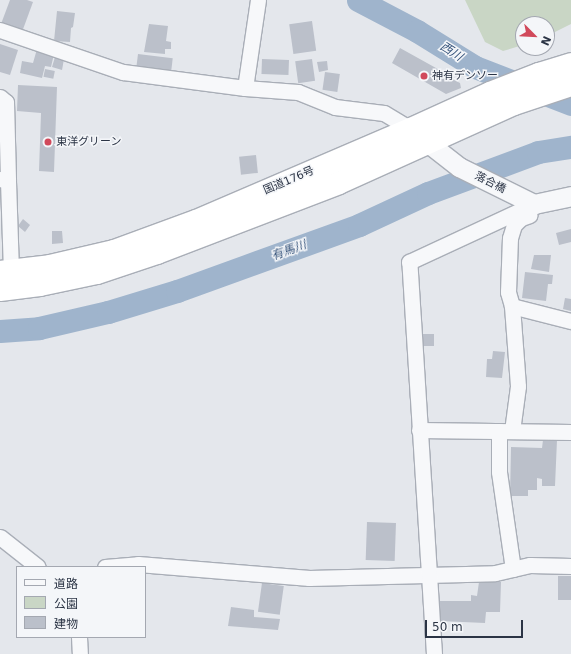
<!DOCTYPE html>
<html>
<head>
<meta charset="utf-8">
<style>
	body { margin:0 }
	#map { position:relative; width:571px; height:654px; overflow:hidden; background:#e4e7ec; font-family:"DejaVu Sans","Noto Sans JP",sans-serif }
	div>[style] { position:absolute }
	.green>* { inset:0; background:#c9d6c5 }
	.river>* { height:23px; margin:-11.5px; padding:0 11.5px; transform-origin:11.5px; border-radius:11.5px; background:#9fb4cc }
	.building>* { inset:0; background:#bbc0ca; transform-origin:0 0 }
	.roads { filter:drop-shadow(1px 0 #a9aeb7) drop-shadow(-1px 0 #a9aeb7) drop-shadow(0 1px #a9aeb7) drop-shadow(0 -1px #a9aeb7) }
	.minor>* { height:15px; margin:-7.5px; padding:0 7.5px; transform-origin:7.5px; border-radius:7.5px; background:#f7f8fa }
	.tertiary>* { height:19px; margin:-9.5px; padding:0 9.5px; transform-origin:9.5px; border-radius:9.5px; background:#f7f8fa }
	.trunk>* { height:22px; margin:-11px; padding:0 11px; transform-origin:11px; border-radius:11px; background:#fff }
	.dots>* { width:11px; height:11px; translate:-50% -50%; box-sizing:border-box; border:2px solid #f4f6f9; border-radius:50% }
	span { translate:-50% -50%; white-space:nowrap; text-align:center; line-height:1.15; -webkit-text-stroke:3px #f4f6f9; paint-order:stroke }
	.poi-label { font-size:11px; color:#2b3445 }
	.left { translate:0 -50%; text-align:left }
	.street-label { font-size:11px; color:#2b3445 }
	.water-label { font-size:12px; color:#34527a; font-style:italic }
	.legend { position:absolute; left:16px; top:566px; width:130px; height:72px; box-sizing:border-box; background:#f4f6f9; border:1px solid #a4a8b1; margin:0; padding:5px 7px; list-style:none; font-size:12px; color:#2b3445 }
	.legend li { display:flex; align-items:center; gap:8px; height:20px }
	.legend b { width:20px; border:1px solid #a4a8b1 }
	.north { position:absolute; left:515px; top:16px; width:40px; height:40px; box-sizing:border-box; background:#f4f6f9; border:1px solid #a4a8b1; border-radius:50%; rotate:114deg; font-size:11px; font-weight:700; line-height:16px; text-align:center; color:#2b3445 }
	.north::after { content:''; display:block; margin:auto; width:14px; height:18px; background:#d1495b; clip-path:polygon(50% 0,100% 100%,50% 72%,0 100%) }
	.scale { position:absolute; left:425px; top:620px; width:98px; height:18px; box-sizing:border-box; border:2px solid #2b3445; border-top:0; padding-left:5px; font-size:12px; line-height:14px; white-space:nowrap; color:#2b3445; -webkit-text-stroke:3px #f4f6f9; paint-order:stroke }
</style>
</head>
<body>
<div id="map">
	<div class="green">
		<i style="clip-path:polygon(465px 0,571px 0,571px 24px,547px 36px,547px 24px,523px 24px,523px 45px,503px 51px,485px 42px)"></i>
	</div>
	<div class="river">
		<i style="left:358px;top:0;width:67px;rotate:27.7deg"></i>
		<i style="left:417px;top:31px;width:68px;rotate:31.8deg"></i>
		<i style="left:475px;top:67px;width:103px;rotate:21.1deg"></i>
		<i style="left:0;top:331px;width:39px;rotate:-4deg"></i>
		<i style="left:39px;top:328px;width:71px;rotate:-13.1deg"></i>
		<i style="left:108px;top:312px;width:72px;rotate:-16.9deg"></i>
		<i style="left:177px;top:291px;width:194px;rotate:-19.9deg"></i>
		<i style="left:359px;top:225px;width:76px;rotate:-24.9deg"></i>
		<i style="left:428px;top:193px;width:117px;rotate:-20.4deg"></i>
		<i style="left:538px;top:152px;width:33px;rotate:-9deg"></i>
	</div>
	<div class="building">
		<i style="clip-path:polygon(10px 0,27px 0,33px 2px,22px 32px,1px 24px)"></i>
		<i style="clip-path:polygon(57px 11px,75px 13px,73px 27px,71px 28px,70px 42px,54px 41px)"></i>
		<i style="left:312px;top:21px;width:30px;height:23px;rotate:82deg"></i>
		<i style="clip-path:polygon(149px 24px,168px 26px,166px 41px,171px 42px,171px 49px,165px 49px,165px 54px,144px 52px)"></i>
		<i style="clip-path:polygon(0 44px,18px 50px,10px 75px,0 72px)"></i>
		<i style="clip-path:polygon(400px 48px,445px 73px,444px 75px,460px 83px,461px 88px,446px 94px,392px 63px)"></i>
		<i style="clip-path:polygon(37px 49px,54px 54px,51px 67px,45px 66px,42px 78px,20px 73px,22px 61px,33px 63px)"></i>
		<i style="left:138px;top:54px;width:35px;height:15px;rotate:7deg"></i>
		<i style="clip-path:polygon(55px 57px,64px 59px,62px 70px,52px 67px)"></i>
		<i style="left:262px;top:59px;width:27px;height:15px;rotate:2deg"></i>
		<i style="left:312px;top:59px;width:22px;height:17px;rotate:82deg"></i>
		<i style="clip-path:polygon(327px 61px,328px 70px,319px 72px,317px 62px)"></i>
		<i style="left:45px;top:69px;width:10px;height:8px;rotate:11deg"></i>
		<i style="left:325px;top:72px;width:15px;height:18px;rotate:8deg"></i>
		<i style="clip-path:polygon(18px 85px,57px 87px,54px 172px,39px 171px,41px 113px,17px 111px)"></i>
		<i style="left:256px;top:155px;width:18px;height:17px;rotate:84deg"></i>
		<i style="clip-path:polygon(23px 219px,30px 225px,25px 232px,18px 226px)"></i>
		<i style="clip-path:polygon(571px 229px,571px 242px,559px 245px,556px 233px)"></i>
		<i style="clip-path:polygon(52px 231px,62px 231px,63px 243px,52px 244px)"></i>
		<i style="clip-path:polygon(534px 255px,551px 255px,549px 272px,531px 269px)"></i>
		<i style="clip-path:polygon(525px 272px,553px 275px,552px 284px,548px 284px,546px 301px,522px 298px)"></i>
		<i style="clip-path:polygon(565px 298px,571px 299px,571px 311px,563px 309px)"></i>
		<i style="left:418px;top:334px;width:16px;height:12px"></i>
		<i style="clip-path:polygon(493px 351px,505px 352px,502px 378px,486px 377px,487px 359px,492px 359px)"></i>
		<i style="clip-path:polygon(543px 440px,557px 440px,555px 486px,542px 486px,542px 479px,537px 478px,537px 490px,528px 490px,528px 496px,510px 496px,511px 447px,542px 448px)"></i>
		<i style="left:367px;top:522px;width:29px;height:38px;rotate:2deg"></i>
		<i style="left:558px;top:576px;width:13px;height:24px"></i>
		<i style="clip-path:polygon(479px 582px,501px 582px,500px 612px,486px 612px,485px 623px,440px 621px,440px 601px,471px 601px,471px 595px,477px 596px)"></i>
		<i style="left:262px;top:583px;width:22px;height:29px;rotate:8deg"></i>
		<i style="clip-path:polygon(231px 607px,254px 610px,254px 617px,280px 619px,278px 630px,228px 626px)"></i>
	</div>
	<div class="roads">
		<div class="minor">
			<i style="left:0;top:30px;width:130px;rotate:18.9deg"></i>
			<i style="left:123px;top:72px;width:123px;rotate:7.5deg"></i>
			<i style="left:245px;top:88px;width:53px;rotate:4.3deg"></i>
			<i style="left:298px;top:92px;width:40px;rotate:22deg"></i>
			<i style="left:335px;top:107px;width:49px;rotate:7deg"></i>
			<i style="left:384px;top:113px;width:31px;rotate:31deg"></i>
			<i style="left:245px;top:88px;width:89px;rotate:-81.6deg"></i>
			<i style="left:0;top:97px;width:8px;rotate:40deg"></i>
			<i style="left:6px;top:102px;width:79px;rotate:88.5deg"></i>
			<i style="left:0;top:179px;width:8px;rotate:14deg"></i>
			<i style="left:8px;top:181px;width:90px;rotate:88.1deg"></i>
			<i style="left:512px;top:306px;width:61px;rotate:14.3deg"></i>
			<i style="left:419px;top:430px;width:152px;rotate:0.8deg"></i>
			<i style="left:499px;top:431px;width:41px;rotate:90deg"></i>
			<i style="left:499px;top:472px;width:98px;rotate:81.8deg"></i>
			<i style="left:512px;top:431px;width:45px;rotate:-82.4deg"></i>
			<i style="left:518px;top:386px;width:80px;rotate:-94.3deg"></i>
			<i style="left:512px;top:306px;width:15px;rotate:-106deg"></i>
			<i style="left:508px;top:292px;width:54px;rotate:-87.9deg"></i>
			<i style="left:510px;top:238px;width:14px;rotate:-73deg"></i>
			<i style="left:514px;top:225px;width:10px;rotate:-45deg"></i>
			<i style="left:521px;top:218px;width:9px;rotate:-18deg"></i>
			<i style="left:0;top:537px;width:48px;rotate:38.3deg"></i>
			<i style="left:105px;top:567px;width:33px;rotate:-5deg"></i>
			<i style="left:138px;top:564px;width:172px;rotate:4.7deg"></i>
			<i style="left:309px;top:578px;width:186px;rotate:-1.5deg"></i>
			<i style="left:495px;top:573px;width:36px;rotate:-13deg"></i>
			<i style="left:530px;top:565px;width:41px;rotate:1.4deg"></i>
			<i style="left:79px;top:637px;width:17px;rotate:87deg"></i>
			<i style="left:434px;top:654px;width:393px;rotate:-93.6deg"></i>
			<i style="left:409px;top:262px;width:138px;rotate:-24.9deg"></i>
		</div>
		<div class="tertiary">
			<i style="left:418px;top:135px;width:52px;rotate:38deg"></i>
			<i style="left:459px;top:167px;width:84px;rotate:26.3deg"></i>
			<i style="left:534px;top:204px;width:38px;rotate:-12deg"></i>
		</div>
		<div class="trunk">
			<i style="left:0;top:272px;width:50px;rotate:-6.8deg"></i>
			<i style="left:50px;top:266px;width:66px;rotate:-13.2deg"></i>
			<i style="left:114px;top:251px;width:87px;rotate:-20.1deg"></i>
			<i style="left:196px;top:221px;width:234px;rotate:-23.2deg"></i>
			<i style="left:411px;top:129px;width:87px;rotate:-24.5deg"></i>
			<i style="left:490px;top:93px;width:53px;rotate:-21.2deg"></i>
			<i style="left:539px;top:74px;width:34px;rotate:-17deg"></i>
			<i style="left:0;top:290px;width:40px;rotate:-7.1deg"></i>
			<i style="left:40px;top:285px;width:58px;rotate:-11.9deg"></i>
			<i style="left:97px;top:273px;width:63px;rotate:-18.4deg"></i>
			<i style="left:157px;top:253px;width:195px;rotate:-21deg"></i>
			<i style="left:339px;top:183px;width:192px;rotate:-24.3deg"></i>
			<i style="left:514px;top:104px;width:60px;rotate:-18.4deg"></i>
		</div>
	</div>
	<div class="dots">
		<i style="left:424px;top:76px;background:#d1495b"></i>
		<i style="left:48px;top:142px;background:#d1495b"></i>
	</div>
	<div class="poi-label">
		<span class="left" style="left:432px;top:76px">神有デンソー</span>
		<span class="left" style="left:56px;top:142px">東洋グリーン</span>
	</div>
	<div class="street-label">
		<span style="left:289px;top:181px;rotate:-23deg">国道176号</span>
		<span style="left:490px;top:183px;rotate:27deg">落合橋</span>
	</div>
	<div class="water-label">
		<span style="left:451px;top:52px;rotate:32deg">西川</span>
		<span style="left:289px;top:251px;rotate:-20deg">有馬川</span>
	</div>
	<ul class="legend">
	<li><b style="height:5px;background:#f7f8fa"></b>道路</li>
	<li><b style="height:11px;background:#c9d6c5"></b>公園</li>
	<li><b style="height:11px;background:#bbc0ca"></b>建物</li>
	</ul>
	<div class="north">N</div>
	<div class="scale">50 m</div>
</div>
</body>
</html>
